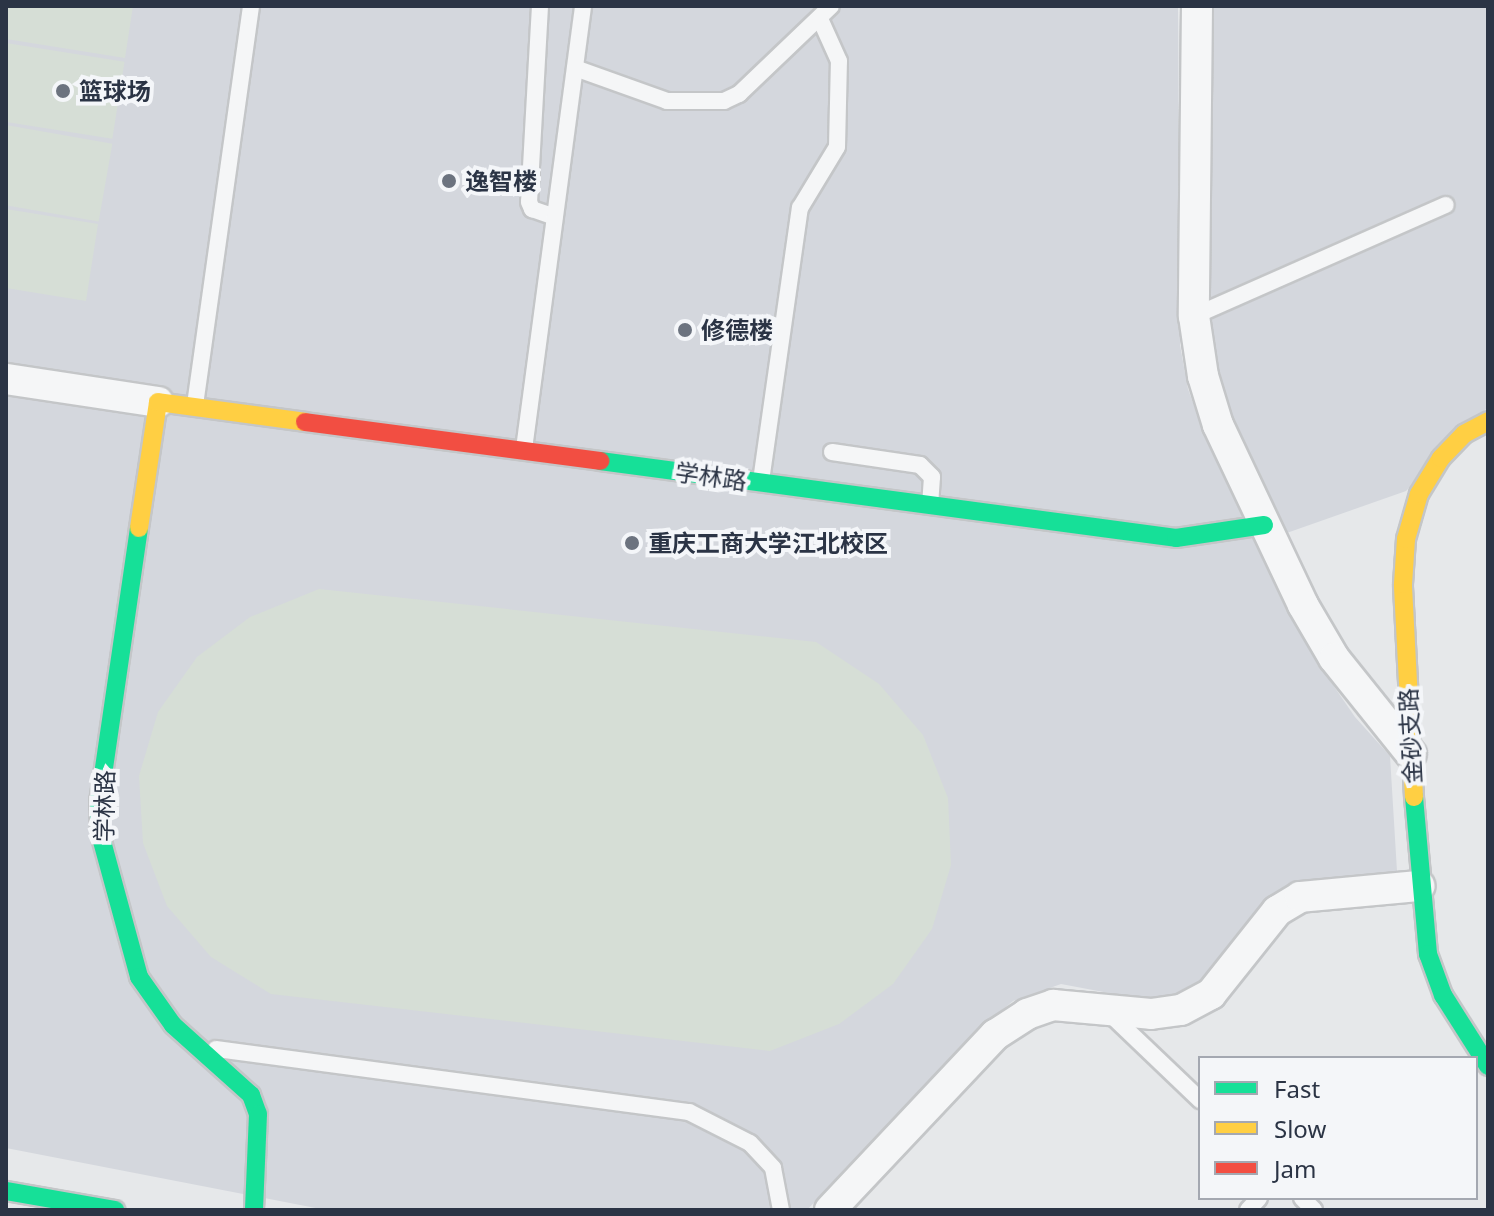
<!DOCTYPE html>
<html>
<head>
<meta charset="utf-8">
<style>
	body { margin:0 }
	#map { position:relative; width:1494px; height:1216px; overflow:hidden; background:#e6e8ea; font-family:"Noto Sans","Noto Sans SC",sans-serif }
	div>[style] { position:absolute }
	.built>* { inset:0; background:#d4d7dd }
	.green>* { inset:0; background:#d6ded6; transform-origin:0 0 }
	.roads { filter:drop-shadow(2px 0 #c4c6c8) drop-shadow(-2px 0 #c4c6c8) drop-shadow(0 2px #c4c6c8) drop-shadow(0 -2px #c4c6c8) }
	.lane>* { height:16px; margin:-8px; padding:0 8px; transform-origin:8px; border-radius:8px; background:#f5f6f7 }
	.street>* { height:30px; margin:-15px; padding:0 15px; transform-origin:15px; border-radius:15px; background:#f5f6f7 }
	.fast>* { height:18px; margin:-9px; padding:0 9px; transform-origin:9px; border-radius:9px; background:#16e098 }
	.slow>* { height:18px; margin:-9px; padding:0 9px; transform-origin:9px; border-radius:9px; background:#ffcf43 }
	.jam>* { height:18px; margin:-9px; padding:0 9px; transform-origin:9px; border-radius:9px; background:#f24e42 }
	.dots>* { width:22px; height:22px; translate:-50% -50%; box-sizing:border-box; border:4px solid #f4f6f9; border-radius:50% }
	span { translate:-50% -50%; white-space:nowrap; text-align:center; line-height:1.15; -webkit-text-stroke:8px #f4f6f9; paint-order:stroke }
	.poi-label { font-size:24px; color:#2b3445; font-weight:700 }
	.left { translate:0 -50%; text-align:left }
	.street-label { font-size:24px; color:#2b3445 }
	.frame { position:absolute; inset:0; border:8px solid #2b3445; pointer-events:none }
	.legend { position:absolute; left:1198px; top:1056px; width:280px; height:144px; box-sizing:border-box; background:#f4f6f9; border:2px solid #a4a8b1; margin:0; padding:10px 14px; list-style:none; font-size:24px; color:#2b3445 }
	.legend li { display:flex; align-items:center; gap:16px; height:40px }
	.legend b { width:40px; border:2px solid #a4a8b1 }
</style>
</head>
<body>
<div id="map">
	<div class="built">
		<i style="clip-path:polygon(6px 6px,1178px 6px,1180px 345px,1188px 389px,1204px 433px,1311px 653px,1355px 717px,1390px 756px,1397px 871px,1296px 883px,1265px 905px,1205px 980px,1176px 994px,1146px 1000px,1061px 984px,1013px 1001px,975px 1032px,807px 1210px,326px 1210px,6px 1148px)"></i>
		<i style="clip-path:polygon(1209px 6px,1488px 6px,1488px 407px,1406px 491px,1281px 535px,1231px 419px,1206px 315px)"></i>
	</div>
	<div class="green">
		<i style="clip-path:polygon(6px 6px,133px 6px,125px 58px,6px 39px)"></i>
		<i style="left:6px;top:43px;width:120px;height:78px;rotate:9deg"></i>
		<i style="left:6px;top:125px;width:108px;height:79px;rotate:10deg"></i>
		<i style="clip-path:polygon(6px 209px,98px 224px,86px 301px,6px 288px)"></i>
		<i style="clip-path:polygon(319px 589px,816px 642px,879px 684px,923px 735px,948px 798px,951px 865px,932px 929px,893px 984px,839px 1024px,770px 1051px,271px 994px,211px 957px,167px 906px,143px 843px,139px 776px,158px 712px,197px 657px,250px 617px)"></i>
	</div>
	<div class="roads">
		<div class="lane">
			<i style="left:540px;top:6px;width:196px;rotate:93.2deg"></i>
			<i style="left:529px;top:202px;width:8px;rotate:67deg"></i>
			<i style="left:532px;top:209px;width:24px;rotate:19deg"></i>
			<i style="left:575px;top:68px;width:98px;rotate:19.7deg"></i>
			<i style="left:667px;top:101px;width:57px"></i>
			<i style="left:724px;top:101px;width:17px;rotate:-25deg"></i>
			<i style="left:739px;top:94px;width:127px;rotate:-43.7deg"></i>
			<i style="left:1194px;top:316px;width:275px;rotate:-23.8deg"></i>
			<i style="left:195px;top:405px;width:403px;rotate:-82deg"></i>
			<i style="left:524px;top:449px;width:447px;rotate:-82.4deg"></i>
			<i style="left:832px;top:452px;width:89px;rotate:8.4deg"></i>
			<i style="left:920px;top:465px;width:17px;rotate:45deg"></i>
			<i style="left:932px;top:477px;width:27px;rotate:94deg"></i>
			<i style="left:761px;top:481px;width:276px;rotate:-81.9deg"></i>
			<i style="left:800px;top:208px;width:71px;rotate:-58.8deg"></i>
			<i style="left:837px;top:147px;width:86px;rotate:-88.7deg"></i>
			<i style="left:839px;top:61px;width:46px;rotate:-114.3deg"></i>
			<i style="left:1107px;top:1011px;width:129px;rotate:43.7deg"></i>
			<i style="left:216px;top:1049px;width:477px;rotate:7.6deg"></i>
			<i style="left:689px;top:1112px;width:68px;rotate:26.9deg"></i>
			<i style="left:750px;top:1143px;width:34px;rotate:47deg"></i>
			<i style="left:773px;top:1168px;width:43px;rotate:79.2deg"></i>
			<i style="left:1302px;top:1198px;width:17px;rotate:45deg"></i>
			<i style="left:1248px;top:1210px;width:16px;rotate:-47deg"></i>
		</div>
		<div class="street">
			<i style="left:1197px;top:6px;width:310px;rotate:90.6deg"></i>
			<i style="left:1194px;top:316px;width:61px;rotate:81.5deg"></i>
			<i style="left:1203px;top:376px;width:51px;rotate:73deg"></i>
			<i style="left:1218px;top:425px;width:199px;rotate:64.7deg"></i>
			<i style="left:1303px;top:605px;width:61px;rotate:59.7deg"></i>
			<i style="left:1334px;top:658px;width:123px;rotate:51.3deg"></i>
			<i style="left:6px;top:379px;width:154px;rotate:8.6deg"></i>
			<i style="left:830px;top:1210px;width:241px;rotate:-46.7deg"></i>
			<i style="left:995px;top:1035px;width:38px;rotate:-33deg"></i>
			<i style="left:1027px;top:1014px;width:28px;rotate:-19deg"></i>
			<i style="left:1053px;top:1005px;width:98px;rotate:5.2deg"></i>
			<i style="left:1151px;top:1014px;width:30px;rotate:-8deg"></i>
			<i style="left:1181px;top:1010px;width:34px;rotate:-28deg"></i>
			<i style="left:1211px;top:994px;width:106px;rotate:-51.5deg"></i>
			<i style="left:1277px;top:911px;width:27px;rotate:-31deg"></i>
			<i style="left:1300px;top:897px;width:120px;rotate:-5.3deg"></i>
		</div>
		<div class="fast">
			<i style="left:600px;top:461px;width:581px;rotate:7.61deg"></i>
			<i style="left:1176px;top:538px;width:89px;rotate:-8.4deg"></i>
			<i style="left:139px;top:528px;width:276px;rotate:98.3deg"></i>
			<i style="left:99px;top:801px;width:33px;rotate:88deg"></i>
			<i style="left:100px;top:834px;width:148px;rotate:74.7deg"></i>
			<i style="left:139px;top:977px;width:59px;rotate:54.7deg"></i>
			<i style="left:173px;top:1025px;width:105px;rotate:41.9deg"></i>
			<i style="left:251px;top:1095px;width:20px;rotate:70deg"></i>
			<i style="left:258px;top:1114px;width:96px;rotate:92.4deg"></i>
			<i style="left:1414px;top:797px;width:158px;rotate:84.9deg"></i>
			<i style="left:1428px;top:954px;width:44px;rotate:69.9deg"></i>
			<i style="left:1443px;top:995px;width:84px;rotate:57.6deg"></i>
			<i style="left:6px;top:1191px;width:111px;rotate:9.9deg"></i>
		</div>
		<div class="slow">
			<i style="left:139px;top:528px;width:127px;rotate:-81.4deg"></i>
			<i style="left:158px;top:402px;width:148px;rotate:7.7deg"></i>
			<i style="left:1414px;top:797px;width:213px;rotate:-93deg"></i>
			<i style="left:1403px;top:584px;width:45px;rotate:-86.2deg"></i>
			<i style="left:1406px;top:539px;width:47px;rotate:-73.9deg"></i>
			<i style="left:1419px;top:494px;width:42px;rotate:-58.6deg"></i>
			<i style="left:1441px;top:458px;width:33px;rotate:-46deg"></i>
			<i style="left:1464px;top:434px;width:27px;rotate:-28deg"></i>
		</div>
		<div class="jam">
			<i style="left:305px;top:422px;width:298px;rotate:7.5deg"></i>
		</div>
	</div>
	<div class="dots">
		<i style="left:63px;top:91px;background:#6c737f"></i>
		<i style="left:449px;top:181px;background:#6c737f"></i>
		<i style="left:685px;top:330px;background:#6c737f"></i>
		<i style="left:632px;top:543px;background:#6c737f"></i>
	</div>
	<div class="poi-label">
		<span class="left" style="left:79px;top:91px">篮球场</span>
		<span class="left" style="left:465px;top:181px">逸智楼</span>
		<span class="left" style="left:701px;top:330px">修德楼</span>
		<span class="left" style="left:648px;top:543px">重庆工商大学江北校区</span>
	</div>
	<div class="street-label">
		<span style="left:711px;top:476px;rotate:8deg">学林路</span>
		<span style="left:1410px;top:736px;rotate:-93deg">金砂支路</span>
		<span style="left:104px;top:806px;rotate:-89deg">学林路</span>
	</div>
	<div class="frame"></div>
	<ul class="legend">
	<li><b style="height:10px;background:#16e098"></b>Fast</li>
	<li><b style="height:10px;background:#ffcf43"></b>Slow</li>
	<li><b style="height:10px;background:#f24e42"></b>Jam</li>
	</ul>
</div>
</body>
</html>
